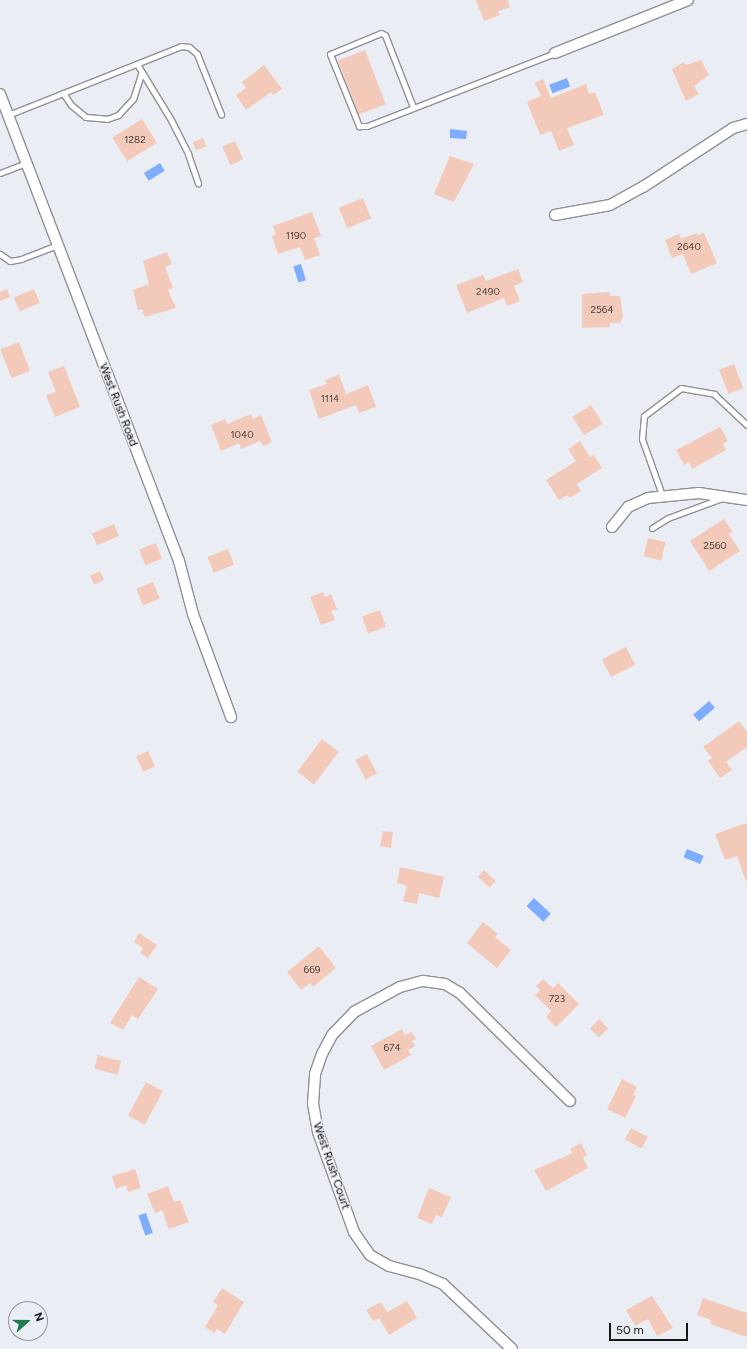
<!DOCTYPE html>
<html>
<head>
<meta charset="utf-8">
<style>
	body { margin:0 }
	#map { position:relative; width:747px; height:1349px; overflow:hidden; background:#ebedf4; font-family:Figtree,sans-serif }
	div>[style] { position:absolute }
	.water>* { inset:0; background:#7eacfe; transform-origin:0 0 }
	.building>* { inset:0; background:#f3caba; transform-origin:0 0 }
	.roads { filter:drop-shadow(1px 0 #8e9096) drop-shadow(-1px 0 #8e9096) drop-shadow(0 1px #8e9096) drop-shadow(0 -1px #8e9096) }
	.lane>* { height:5px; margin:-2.5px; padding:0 2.5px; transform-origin:2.5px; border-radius:2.5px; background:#fff }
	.street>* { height:10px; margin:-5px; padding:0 5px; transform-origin:5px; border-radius:5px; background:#fff }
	span { translate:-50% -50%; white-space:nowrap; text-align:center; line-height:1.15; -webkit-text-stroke:3px #ebedf4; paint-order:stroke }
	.number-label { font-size:10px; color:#4c4340 }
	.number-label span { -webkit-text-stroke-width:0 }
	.street-label { font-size:12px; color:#151618 }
	.north { position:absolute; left:8px; top:1301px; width:40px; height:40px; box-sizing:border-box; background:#ebedf4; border:1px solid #95979c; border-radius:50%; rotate:69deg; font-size:11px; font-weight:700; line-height:16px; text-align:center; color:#151618 }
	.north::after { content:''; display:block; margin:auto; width:14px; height:18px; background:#207b50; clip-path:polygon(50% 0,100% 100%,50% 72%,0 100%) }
	.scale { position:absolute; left:609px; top:1323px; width:79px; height:18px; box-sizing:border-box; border:2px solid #151618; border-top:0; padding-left:5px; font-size:12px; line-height:14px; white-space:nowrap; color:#151618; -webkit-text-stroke:3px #ebedf4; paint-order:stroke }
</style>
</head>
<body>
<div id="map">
	<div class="water">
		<i style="left:567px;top:78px;width:9px;height:19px;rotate:69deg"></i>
		<i style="clip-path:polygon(450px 129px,467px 131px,466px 139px,450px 138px)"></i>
		<i style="left:160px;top:163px;width:9px;height:19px;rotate:58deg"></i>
		<i style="left:301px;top:264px;width:17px;height:8px;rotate:73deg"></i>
		<i style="left:709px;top:701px;width:9px;height:21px;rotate:49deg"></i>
		<i style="left:687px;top:849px;width:18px;height:9px;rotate:22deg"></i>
		<i style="left:534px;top:898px;width:23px;height:11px;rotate:43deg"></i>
		<i style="left:146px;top:1213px;width:21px;height:8px;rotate:71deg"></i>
	</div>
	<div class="building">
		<i style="clip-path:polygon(476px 0,508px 0,510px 7px,498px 11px,500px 15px,484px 21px)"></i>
		<i style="left:365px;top:50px;width:58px;height:29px;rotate:69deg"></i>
		<i style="clip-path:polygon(701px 60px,709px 75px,694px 86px,699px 94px,686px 101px,672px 69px,684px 62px,686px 65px)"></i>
		<i style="clip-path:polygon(264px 65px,282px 89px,273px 95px,271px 92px,246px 110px,236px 95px,246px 88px,242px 82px)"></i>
		<i style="clip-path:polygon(543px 79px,551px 98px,586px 84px,589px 94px,595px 92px,604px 115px,567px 128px,574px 145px,559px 151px,551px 131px,540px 135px,527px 102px,541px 96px,535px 83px)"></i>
		<i style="left:142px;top:119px;width:28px;height:35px;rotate:58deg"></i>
		<i style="left:203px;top:138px;width:9px;height:11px;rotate:69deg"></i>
		<i style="left:235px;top:141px;width:20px;height:14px;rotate:66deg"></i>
		<i style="clip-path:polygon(450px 156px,474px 164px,454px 202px,434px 194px)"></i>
		<i style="left:363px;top:198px;width:22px;height:26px;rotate:68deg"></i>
		<i style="clip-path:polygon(312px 212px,321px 236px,314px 238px,320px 255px,305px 260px,300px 247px,278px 254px,272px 236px,276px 235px,273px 226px)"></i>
		<i style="clip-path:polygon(697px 233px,698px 235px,704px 233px,717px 263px,691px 274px,683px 254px,672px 258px,665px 240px,679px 234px,681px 239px)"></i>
		<i style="clip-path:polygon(167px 252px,172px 264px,165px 267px,173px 288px,168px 290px,176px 308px,145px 317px,142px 309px,138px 310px,133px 290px,149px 284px,143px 261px)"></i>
		<i style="clip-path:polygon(518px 269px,523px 282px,514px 286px,520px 301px,507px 306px,504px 298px,467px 313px,456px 285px,483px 275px,486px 281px)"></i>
		<i style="clip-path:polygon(7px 289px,10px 297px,0 301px,0 292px)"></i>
		<i style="left:34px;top:289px;width:15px;height:22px;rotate:67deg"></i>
		<i style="clip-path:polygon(610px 292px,610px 296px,620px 296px,623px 316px,620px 323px,610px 323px,610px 327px,582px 328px,582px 294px)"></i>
		<i style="left:19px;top:342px;width:31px;height:20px;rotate:69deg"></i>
		<i style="left:734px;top:364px;width:26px;height:16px;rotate:69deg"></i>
		<i style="clip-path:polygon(64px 366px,80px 407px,55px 417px,46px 395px,56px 392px,48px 372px)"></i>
		<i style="clip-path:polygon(339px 375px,346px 394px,368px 385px,376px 407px,359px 413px,356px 405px,319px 419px,309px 390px,327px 384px,325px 380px)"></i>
		<i style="left:591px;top:405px;width:22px;height:22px;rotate:58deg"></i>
		<i style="clip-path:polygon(251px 414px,253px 419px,261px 415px,272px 442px,263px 446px,260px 441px,241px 449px,239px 443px,221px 451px,211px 425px,225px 419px,227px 424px)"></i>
		<i style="clip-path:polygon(720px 427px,728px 441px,723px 444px,726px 450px,692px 469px,689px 462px,684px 465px,676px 450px)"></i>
		<i style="clip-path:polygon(580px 441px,590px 457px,594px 455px,602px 468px,577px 484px,581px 491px,570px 498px,568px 495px,559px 500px,546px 480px,576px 461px,568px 449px)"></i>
		<i style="clip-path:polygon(724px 519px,733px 532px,729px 534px,740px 551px,709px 571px,690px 541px)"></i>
		<i style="left:114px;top:524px;width:13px;height:24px;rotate:67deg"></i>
		<i style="left:648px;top:538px;width:18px;height:19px;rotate:13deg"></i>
		<i style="left:156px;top:543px;width:17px;height:18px;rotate:69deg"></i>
		<i style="left:228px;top:549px;width:17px;height:22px;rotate:69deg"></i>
		<i style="left:100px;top:571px;width:10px;height:11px;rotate:66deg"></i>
		<i style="left:153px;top:582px;width:18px;height:18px;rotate:68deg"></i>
		<i style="clip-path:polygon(323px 592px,325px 597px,331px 594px,337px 609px,331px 611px,335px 620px,321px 625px,310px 597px)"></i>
		<i style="left:380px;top:610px;width:18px;height:19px;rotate:71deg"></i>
		<i style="left:626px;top:647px;width:20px;height:27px;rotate:63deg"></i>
		<i style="clip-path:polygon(739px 721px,747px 732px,747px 747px,726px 762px,732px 770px,720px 778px,708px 761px,712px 758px,703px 747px)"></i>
		<i style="left:322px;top:739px;width:21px;height:41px;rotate:37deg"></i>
		<i style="left:148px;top:751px;width:17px;height:13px;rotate:66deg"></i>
		<i style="left:367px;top:754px;width:22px;height:13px;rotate:63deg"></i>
		<i style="clip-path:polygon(747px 823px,747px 881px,746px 881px,737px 856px,725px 860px,715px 834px)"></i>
		<i style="clip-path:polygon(383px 831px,393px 832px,391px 848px,380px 846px)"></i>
		<i style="clip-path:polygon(400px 867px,444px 877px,439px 898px,419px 893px,417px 904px,403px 901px,407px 886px,397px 883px)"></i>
		<i style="left:484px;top:870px;width:16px;height:9px;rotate:43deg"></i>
		<i style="clip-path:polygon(483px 922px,498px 934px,495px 937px,511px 950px,497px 968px,467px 943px)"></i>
		<i style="clip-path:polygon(139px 933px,157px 945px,148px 958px,140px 953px,143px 948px,134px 942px)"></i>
		<i style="clip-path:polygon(319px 946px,336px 968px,313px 987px,310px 983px,301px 990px,287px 972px)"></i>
		<i style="clip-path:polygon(139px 977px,158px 989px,138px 1019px,132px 1015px,123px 1030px,110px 1023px)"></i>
		<i style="clip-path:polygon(543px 979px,553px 988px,558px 983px,579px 1004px,556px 1027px,546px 1017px,551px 1011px,535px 995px,540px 990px,536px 986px)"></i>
		<i style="left:599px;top:1019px;width:13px;height:13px;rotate:45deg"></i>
		<i style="clip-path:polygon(402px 1029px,405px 1035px,412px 1032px,416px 1039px,412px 1041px,415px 1046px,408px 1050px,411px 1055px,384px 1070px,371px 1046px)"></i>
		<i style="left:98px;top:1055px;width:24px;height:14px;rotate:15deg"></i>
		<i style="clip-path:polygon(622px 1079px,637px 1087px,633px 1095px,636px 1096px,625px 1118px,607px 1109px)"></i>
		<i style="left:146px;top:1082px;width:19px;height:38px;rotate:28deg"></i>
		<i style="left:631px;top:1128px;width:19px;height:13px;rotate:28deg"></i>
		<i style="clip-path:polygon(581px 1143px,587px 1155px,583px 1158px,588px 1168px,546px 1191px,534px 1170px,573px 1153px,570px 1149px)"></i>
		<i style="clip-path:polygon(135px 1169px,141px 1188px,128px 1192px,126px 1185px,116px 1189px,112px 1176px)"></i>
		<i style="clip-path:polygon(168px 1186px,174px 1202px,180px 1200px,189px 1222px,169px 1229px,162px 1210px,155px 1213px,147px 1194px)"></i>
		<i style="clip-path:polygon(429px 1188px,451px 1197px,442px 1217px,436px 1215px,432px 1224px,417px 1218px)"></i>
		<i style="clip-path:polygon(222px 1288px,244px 1302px,225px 1334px,217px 1329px,214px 1333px,205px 1327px,218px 1305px,213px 1302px)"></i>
		<i style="clip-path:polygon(652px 1296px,673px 1328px,657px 1336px,648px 1319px,635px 1326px,626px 1310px)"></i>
		<i style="clip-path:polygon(703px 1298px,747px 1313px,747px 1337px,710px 1324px,711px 1320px,697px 1315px)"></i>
		<i style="clip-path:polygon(407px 1301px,417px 1318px,389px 1335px,379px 1318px,373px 1321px,366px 1310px,381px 1302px,387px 1312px)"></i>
	</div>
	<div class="roads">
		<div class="lane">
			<i style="left:137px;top:64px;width:66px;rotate:58.7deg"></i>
			<i style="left:171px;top:120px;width:38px;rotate:63deg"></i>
			<i style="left:188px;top:154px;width:31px;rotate:71deg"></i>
			<i style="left:63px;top:93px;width:14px;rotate:56deg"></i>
			<i style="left:71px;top:105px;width:19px;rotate:39deg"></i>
			<i style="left:86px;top:117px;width:21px;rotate:5deg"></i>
			<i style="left:107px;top:119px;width:12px;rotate:-20deg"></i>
			<i style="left:118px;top:115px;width:22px;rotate:-47deg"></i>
			<i style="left:133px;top:99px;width:28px;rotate:-72deg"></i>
			<i style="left:413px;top:107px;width:77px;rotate:-111.3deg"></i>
			<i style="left:385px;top:35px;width:4px;rotate:-153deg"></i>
			<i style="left:381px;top:33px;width:55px;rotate:157.6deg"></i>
			<i style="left:330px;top:54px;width:78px;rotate:68.1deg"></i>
			<i style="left:359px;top:126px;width:8px"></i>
			<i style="left:367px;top:126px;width:202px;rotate:-21.2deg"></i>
			<i style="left:8px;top:115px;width:186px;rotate:-21.7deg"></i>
			<i style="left:181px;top:46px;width:8px;rotate:7deg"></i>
			<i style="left:189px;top:47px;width:11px;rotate:41deg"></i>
			<i style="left:197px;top:54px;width:65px;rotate:68.2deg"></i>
			<i style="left:0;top:173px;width:28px;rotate:-21deg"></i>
			<i style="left:0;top:254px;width:12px;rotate:35deg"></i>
			<i style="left:10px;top:261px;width:11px;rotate:-10deg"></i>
			<i style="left:21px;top:259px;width:40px;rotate:-21deg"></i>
			<i style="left:662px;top:495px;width:59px;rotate:-109.7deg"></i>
			<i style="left:642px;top:439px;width:23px;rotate:-85deg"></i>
			<i style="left:644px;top:416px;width:46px;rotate:-37.1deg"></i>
			<i style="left:681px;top:388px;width:34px;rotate:10deg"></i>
			<i style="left:714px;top:394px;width:45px;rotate:43.2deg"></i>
			<i style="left:652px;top:528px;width:19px;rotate:-32deg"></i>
			<i style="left:668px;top:518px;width:58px;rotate:-20.3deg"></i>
		</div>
		<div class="street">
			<i style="left:555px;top:53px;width:143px;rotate:-21.7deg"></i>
			<i style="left:0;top:94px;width:500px;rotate:69.03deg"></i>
			<i style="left:179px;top:561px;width:55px;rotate:75.2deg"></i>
			<i style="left:193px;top:614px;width:110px;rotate:69.7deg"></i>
			<i style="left:555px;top:215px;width:56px;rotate:-10.3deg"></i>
			<i style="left:610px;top:205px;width:38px;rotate:-29deg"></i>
			<i style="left:643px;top:187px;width:108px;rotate:-33.2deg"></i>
			<i style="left:733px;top:128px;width:15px;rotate:-16deg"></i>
			<i style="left:612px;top:527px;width:26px;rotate:-51deg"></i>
			<i style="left:628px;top:507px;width:22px;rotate:-24deg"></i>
			<i style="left:648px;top:498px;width:51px;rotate:-5.6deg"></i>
			<i style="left:699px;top:493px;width:49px;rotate:8.3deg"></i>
			<i style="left:512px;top:1349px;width:95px;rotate:-136.7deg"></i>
			<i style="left:443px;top:1284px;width:26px;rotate:-157deg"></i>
			<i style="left:419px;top:1274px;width:31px;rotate:-165deg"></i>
			<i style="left:389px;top:1266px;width:22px;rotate:-150deg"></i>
			<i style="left:370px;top:1255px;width:28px;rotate:-125deg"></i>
			<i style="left:354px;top:1232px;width:106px;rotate:-109.8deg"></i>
			<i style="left:318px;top:1132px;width:28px;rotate:-100deg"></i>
			<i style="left:313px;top:1104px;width:30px;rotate:-86deg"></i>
			<i style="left:315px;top:1074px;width:21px;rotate:-71deg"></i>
			<i style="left:322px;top:1054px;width:21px;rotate:-62deg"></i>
			<i style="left:332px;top:1035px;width:32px;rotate:-46deg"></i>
			<i style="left:354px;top:1012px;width:52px;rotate:-28.5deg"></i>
			<i style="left:400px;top:987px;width:24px;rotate:-15deg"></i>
			<i style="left:423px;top:981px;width:22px;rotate:8deg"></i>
			<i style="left:445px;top:984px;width:17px;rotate:31deg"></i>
			<i style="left:460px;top:993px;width:154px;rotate:44.5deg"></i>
		</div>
	</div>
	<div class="number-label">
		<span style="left:135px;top:140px">1282</span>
		<span style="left:296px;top:236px">1190</span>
		<span style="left:689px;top:247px">2640</span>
		<span style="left:488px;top:292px">2490</span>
		<span style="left:602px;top:310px">2564</span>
		<span style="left:330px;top:399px">1114</span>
		<span style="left:242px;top:435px">1040</span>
		<span style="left:715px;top:546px">2560</span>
		<span style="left:312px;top:970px">669</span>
		<span style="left:557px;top:999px">723</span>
		<span style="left:392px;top:1048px">674</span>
	</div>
	<div class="street-label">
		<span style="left:118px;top:405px;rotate:69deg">West Rush Road</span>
		<span style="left:331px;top:1166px;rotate:71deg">West Rush Court</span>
	</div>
	<div class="north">N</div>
	<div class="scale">50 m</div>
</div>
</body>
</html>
